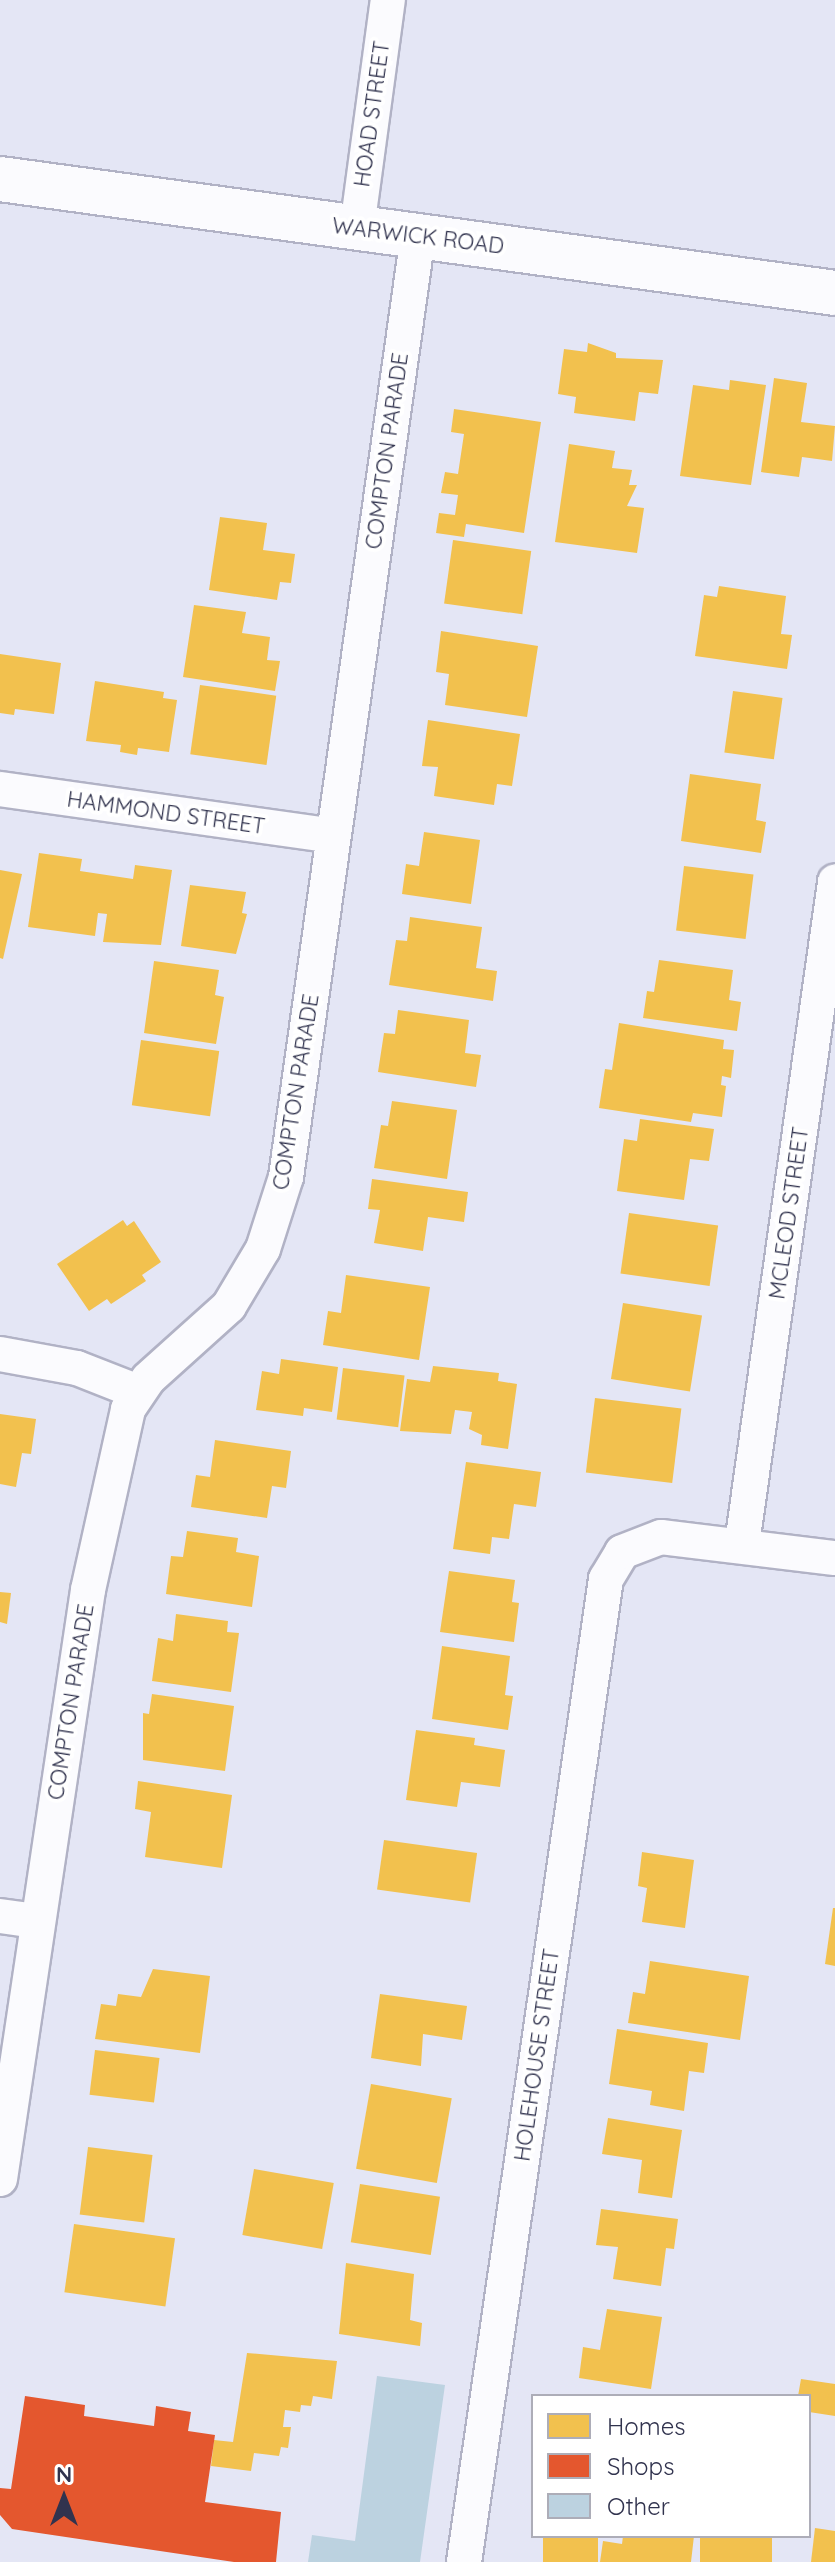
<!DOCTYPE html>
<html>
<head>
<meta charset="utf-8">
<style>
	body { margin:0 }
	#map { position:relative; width:835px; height:2562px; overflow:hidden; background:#e4e6f5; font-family:Quicksand,sans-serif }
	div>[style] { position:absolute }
	.homes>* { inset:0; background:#f2c14e; transform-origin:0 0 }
	.shops>* { inset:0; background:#e4572e }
	.building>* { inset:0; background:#bcd2e0 }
	.roads { filter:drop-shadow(2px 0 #b1b2c5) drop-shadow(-2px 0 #b1b2c5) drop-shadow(0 2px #b1b2c5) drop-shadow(0 -2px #b1b2c5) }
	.street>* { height:34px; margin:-17px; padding:0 17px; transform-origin:17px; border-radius:17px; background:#fbfbfe }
	.secondary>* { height:44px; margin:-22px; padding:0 22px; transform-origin:22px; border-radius:22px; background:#fbfbfe }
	span { translate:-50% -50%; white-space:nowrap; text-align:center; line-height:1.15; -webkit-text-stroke:8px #fff; paint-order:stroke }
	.street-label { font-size:22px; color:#31334e }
	.legend { position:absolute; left:531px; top:2394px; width:280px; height:144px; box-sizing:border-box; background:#fff; border:2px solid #adadb8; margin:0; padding:10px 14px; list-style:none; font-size:24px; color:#31334e }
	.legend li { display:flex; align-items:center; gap:16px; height:40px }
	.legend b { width:40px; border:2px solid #adadb8 }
	.north { position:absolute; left:24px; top:2458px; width:80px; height:80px; -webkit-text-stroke:6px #fff; paint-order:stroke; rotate:0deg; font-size:22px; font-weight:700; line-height:32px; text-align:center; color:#31334e }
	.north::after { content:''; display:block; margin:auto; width:28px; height:36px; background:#31334e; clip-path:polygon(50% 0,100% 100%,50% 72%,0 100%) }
</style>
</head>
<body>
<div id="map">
	<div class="homes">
		<i style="clip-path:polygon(588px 343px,616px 353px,616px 358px,663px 360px,658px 394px,639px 392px,635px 421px,574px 413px,576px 397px,558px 394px,564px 349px,587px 352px)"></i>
		<i style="clip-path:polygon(774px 378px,807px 383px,801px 422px,835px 426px,832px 461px,802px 457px,799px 477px,761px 472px)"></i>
		<i style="clip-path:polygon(730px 380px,766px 385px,751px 485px,680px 476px,693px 385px,729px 390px)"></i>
		<i style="clip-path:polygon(454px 409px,541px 422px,524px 533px,466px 524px,464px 537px,436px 533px,439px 513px,455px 515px,458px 495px,441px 493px,445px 472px,458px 474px,464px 434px,451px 432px)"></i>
		<i style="clip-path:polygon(569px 444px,615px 451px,612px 468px,632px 470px,629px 485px,637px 485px,627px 506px,644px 508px,637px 553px,555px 542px)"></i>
		<i style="clip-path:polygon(220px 517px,267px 523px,263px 550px,295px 554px,291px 583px,280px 582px,277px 600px,209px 590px)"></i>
		<i style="left:453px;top:540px;width:79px;height:64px;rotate:8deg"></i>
		<i style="clip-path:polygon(719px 586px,786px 596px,781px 634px,792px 635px,787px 669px,695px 656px,704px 595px,717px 597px)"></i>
		<i style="clip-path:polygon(194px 605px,246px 612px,242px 633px,270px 637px,267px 660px,280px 661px,275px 691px,183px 677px)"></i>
		<i style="clip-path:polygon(441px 631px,538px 646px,527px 717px,445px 705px,449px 674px,436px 672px)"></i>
		<i style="clip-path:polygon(0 654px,61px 663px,54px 714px,15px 709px,14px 715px,0 713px)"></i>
		<i style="clip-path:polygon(95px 681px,164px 692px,163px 698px,177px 700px,169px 752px,138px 748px,137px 755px,120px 752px,121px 745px,86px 741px)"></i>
		<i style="left:200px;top:685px;width:77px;height:70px;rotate:8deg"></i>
		<i style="left:733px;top:691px;width:50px;height:62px;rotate:8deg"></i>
		<i style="clip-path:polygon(428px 720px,520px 734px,512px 786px,497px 784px,494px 805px,434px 796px,438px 767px,422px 766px)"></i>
		<i style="clip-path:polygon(690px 774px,761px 784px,756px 820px,766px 822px,761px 853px,681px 841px)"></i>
		<i style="clip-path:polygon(424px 832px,480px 840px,471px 904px,402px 894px,406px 864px,419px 866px)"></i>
		<i style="clip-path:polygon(39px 853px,82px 859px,80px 871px,133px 879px,135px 865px,172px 870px,161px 945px,103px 942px,107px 914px,98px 913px,95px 936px,28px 927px)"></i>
		<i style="left:684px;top:866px;width:70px;height:65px;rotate:7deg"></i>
		<i style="clip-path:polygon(0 870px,22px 874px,3px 959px,0 958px)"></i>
		<i style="clip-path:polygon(190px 885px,246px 892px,242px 913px,247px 914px,236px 954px,181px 946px)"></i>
		<i style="clip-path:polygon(410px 917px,482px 927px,476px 968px,497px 971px,493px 1001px,389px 985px,396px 940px,407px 941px)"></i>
		<i style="clip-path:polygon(659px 960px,733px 970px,729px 1000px,741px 1002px,737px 1031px,643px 1018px,647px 991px,654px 992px)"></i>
		<i style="clip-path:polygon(154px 961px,219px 970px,215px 995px,224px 997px,216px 1044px,144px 1033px)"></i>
		<i style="clip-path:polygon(398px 1010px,469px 1020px,465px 1053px,481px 1055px,476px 1087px,378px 1072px,384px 1033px,395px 1034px)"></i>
		<i style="clip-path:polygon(619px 1023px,724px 1040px,723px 1049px,734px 1050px,731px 1078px,722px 1076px,721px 1085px,726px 1086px,722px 1117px,693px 1113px,691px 1122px,599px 1108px,605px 1069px,612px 1070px)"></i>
		<i style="left:141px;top:1040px;width:79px;height:66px;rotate:8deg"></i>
		<i style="clip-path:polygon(392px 1101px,457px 1110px,447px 1179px,374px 1168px,381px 1125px,388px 1126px)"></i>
		<i style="clip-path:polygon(640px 1119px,714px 1129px,709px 1161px,690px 1159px,684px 1200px,617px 1191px,624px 1139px,637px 1141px)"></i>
		<i style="clip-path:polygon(372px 1179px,468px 1192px,464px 1222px,428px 1217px,423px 1251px,374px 1243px,380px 1210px,368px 1209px)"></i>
		<i style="left:629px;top:1213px;width:90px;height:61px;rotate:8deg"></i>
		<i style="clip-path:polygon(123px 1220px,127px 1226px,134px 1221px,161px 1262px,142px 1275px,146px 1281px,111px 1304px,107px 1299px,89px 1311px,57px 1264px)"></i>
		<i style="clip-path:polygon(346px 1275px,430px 1287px,419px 1360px,323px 1345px,328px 1311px,341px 1313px)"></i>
		<i style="left:623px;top:1303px;width:80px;height:77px;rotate:9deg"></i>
		<i style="clip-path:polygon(281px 1359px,338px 1367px,332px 1412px,304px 1408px,303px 1416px,256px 1410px,262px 1371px,279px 1374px)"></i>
		<i style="clip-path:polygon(433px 1366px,499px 1373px,498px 1381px,517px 1384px,508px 1449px,481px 1445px,482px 1435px,469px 1429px,472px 1412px,455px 1410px,451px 1434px,400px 1431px,407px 1379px,430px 1382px)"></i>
		<i style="left:343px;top:1368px;width:62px;height:52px;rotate:7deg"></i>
		<i style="left:595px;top:1398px;width:87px;height:75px;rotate:7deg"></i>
		<i style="clip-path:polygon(0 1414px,36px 1419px,31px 1454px,22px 1453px,16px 1487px,0 1484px)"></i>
		<i style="clip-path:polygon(215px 1440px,291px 1451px,286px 1488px,272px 1486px,267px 1518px,191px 1507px,196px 1475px,210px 1477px)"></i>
		<i style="clip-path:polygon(466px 1462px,541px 1472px,536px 1507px,514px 1504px,509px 1539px,492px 1537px,490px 1554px,453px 1549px)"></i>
		<i style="clip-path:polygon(187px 1531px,238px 1538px,236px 1552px,259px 1556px,252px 1607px,166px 1594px,171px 1556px,183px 1557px)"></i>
		<i style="clip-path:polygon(449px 1571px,515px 1580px,512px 1602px,519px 1603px,514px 1642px,440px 1632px)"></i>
		<i style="clip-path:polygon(0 1592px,11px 1593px,7px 1624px,0 1622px)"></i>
		<i style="clip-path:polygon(176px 1614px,228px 1621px,227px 1632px,239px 1633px,231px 1692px,152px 1681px,158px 1638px,173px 1641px)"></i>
		<i style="clip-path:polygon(442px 1646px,510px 1656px,505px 1695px,513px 1696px,508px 1730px,432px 1719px)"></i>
		<i style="clip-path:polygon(152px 1694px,234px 1706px,225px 1771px,143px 1760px,143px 1713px,149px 1714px)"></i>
		<i style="clip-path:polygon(416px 1730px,475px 1738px,474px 1745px,505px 1750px,500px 1787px,461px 1782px,457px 1807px,406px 1800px)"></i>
		<i style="clip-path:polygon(138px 1781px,232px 1795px,222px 1868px,145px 1857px,151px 1812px,135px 1809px)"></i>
		<i style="left:384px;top:1840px;width:94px;height:50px;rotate:8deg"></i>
		<i style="clip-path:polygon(642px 1852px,694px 1860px,685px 1928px,642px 1922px,647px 1888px,638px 1886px)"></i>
		<i style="clip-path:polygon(833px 1908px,835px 1908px,835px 1966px,825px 1964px)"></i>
		<i style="clip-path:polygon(650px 1961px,749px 1976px,740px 2040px,628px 2023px,633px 1992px,645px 1994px)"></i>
		<i style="clip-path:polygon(153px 1969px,210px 1976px,200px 2053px,95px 2039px,101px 2004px,116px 2006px,118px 1994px,141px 1997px)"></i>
		<i style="clip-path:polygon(380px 1994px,467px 2006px,462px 2040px,423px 2034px,421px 2066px,371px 2058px)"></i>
		<i style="clip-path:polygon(617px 2029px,708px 2043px,704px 2073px,689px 2071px,684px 2111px,650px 2105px,652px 2091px,609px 2084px)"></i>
		<i style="left:95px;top:2050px;width:65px;height:45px;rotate:7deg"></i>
		<i style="left:371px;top:2084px;width:82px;height:86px;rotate:10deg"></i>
		<i style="clip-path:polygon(608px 2118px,682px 2130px,672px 2198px,638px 2193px,642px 2160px,602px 2154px)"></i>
		<i style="left:88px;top:2147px;width:65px;height:68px;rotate:7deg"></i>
		<i style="left:254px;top:2169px;width:81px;height:67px;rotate:10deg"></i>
		<i style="left:360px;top:2184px;width:81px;height:59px;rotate:9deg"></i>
		<i style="clip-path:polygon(601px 2209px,678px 2219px,674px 2249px,666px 2248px,661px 2286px,613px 2279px,618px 2247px,596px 2245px)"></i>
		<i style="left:74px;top:2224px;width:102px;height:69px;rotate:8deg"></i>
		<i style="clip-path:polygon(346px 2263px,414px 2274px,410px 2320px,422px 2323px,420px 2346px,339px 2334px)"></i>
		<i style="clip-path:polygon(607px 2309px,662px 2317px,651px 2389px,579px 2378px,583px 2347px,600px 2350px)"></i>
		<i style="clip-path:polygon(247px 2353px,337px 2361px,332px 2399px,313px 2396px,311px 2406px,301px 2405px,300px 2412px,285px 2410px,283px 2427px,291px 2427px,288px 2448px,281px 2447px,279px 2456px,254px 2453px,251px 2471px,211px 2466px,214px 2440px,233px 2442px)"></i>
		<i style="clip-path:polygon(801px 2379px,835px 2384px,835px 2416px,809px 2412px,809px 2396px,798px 2396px)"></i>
		<i style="clip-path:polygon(815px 2528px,835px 2531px,835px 2562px,811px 2562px)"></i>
		<i style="left:543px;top:2536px;width:55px;height:26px"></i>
		<i style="clip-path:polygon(623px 2536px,694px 2536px,691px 2562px,600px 2562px,603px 2541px,622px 2544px)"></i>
		<i style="left:700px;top:2536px;width:72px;height:26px"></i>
	</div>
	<div class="shops">
		<i style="clip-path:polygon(25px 2396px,85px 2405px,84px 2416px,154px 2426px,156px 2406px,191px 2412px,188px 2431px,215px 2435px,205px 2502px,281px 2512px,276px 2562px,234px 2562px,12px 2529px,0 2515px,0 2488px,11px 2489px)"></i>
	</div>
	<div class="building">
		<i style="clip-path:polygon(377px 2376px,445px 2385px,420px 2562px,308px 2562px,312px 2535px,355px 2541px)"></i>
	</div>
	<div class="roads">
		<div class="street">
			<i style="left:357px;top:228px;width:230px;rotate:-82.3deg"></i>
			<i style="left:0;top:789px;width:336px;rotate:8deg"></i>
			<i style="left:0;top:1354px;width:78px;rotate:10.3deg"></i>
			<i style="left:77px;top:1368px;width:66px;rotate:21.5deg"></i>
			<i style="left:742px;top:1544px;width:669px;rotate:-82deg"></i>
			<i style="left:0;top:1916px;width:37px;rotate:8deg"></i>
			<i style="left:0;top:2179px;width:596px;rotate:-81.5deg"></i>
			<i style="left:88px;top:1590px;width:185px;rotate:-77.5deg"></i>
			<i style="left:128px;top:1409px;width:36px;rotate:-56deg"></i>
			<i style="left:148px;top:1379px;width:109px;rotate:-42deg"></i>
			<i style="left:229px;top:1306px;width:66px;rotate:-59.2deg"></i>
			<i style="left:263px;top:1249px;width:76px;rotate:-72.3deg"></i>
			<i style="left:286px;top:1177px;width:951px;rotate:-82.02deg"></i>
			<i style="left:464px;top:2562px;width:993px;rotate:-81.78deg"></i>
			<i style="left:606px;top:1579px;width:31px;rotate:-59deg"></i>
			<i style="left:622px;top:1552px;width:42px;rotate:-21deg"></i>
			<i style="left:661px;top:1537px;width:175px;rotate:6.9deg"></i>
		</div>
		<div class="secondary">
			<i style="left:0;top:179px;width:843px;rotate:7.77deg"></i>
		</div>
	</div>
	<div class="street-label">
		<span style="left:372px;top:114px;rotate:-82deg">HOAD STREET</span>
		<span style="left:418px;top:236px;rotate:7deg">WARWICK ROAD</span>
		<span style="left:387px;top:451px;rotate:-82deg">COMPTON PARADE</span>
		<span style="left:166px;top:813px;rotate:8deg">HAMMOND STREET</span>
		<span style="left:296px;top:1092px;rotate:-81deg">COMPTON PARADE</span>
		<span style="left:789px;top:1213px;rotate:-82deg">MCLEOD STREET</span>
		<span style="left:71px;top:1702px;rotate:-81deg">COMPTON PARADE</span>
		<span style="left:537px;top:2055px;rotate:-82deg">HOLEHOUSE STREET</span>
	</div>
	<ul class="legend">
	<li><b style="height:22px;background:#f2c14e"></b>Homes</li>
	<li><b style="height:22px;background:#e4572e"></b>Shops</li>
	<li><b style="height:22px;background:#bcd2e0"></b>Other</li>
	</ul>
	<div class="north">N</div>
</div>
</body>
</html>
